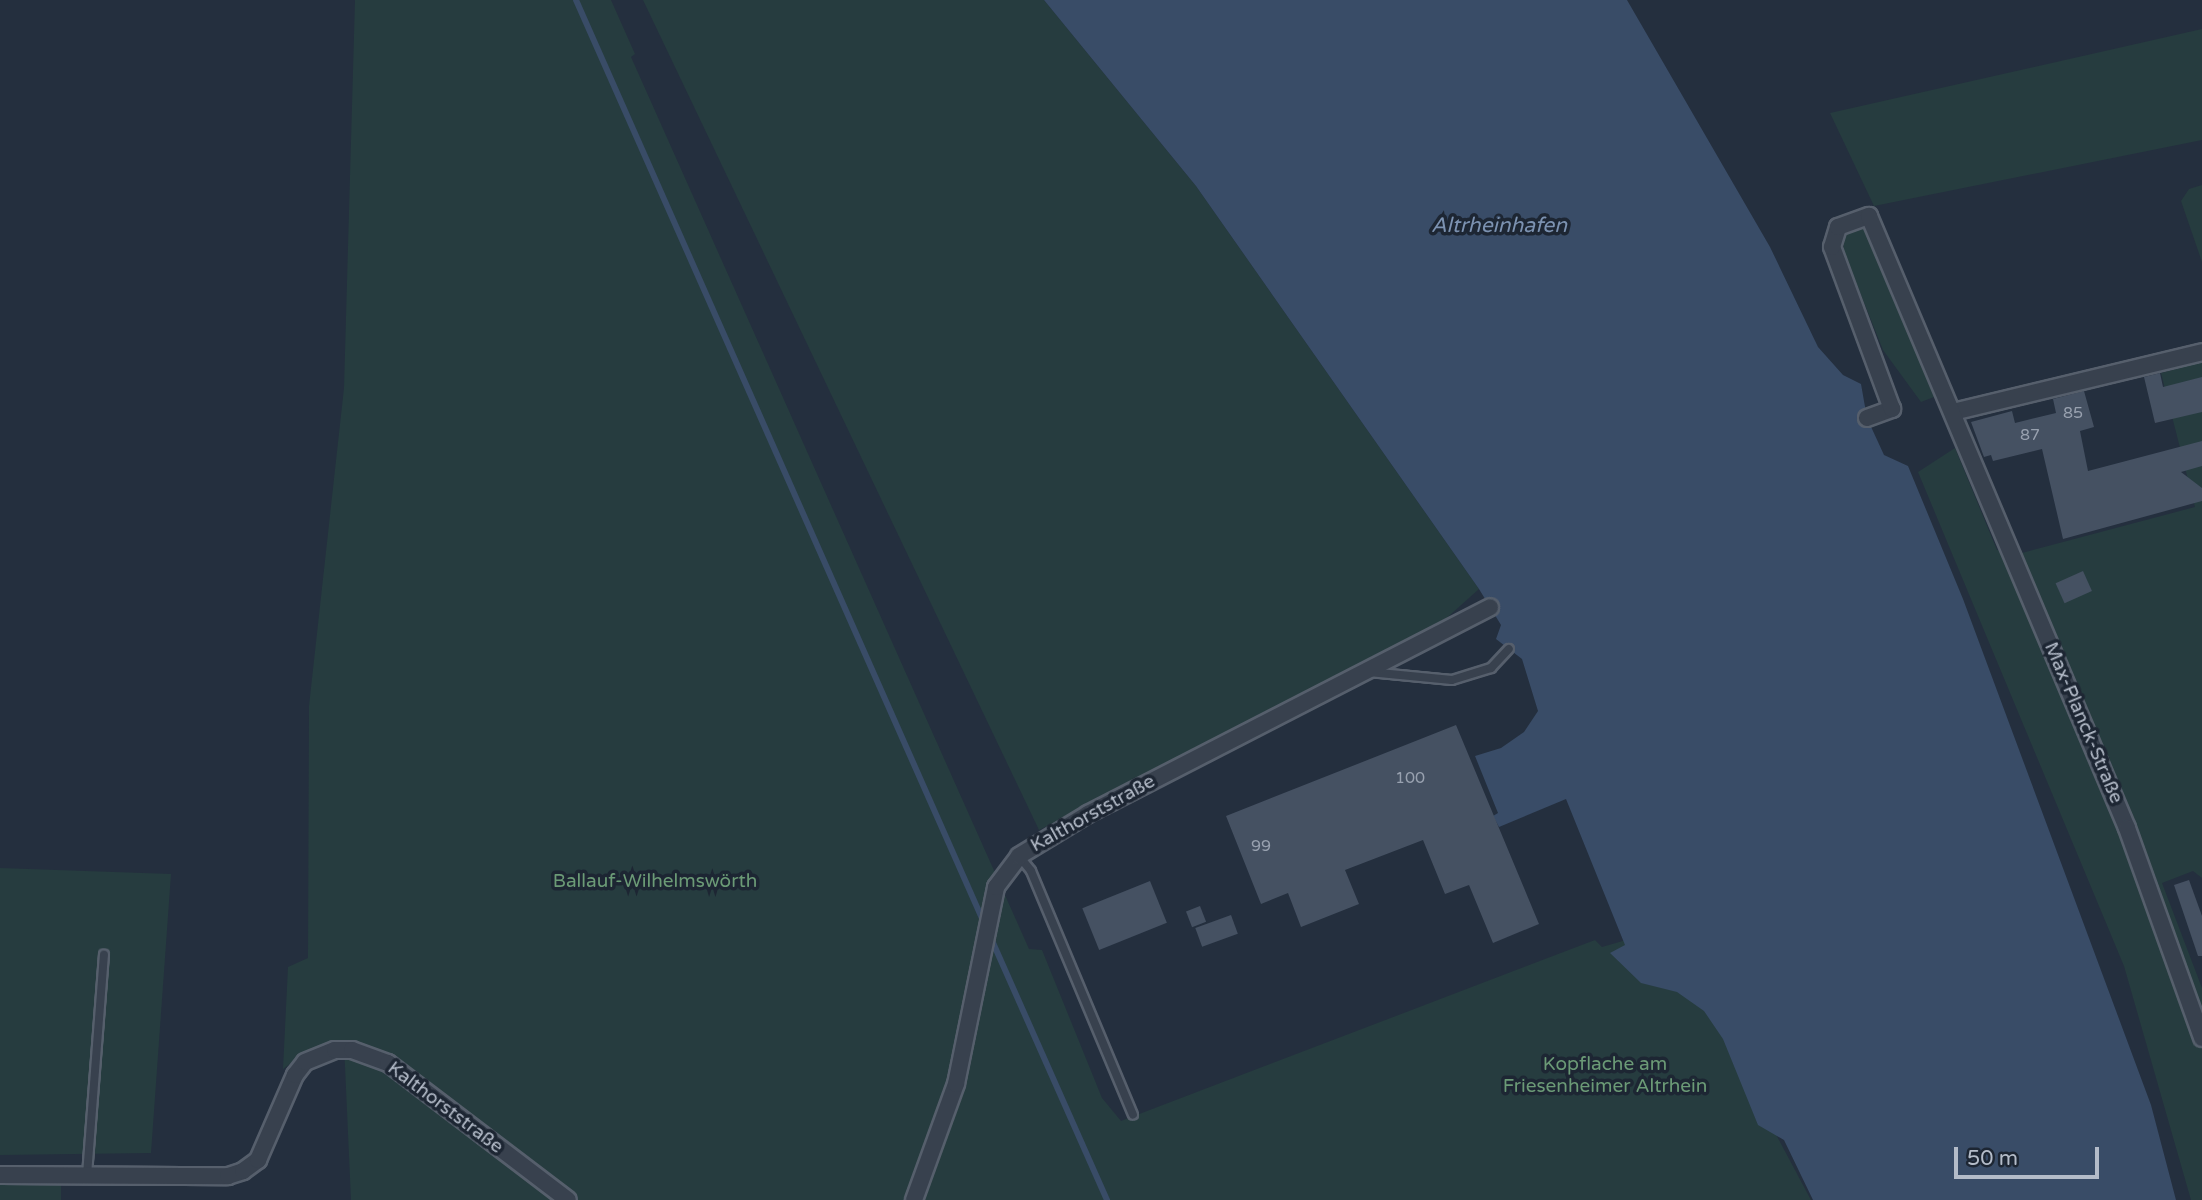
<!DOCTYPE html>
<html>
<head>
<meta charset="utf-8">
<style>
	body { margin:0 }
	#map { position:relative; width:2202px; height:1200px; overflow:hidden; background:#242f3e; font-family:"Varela Round",sans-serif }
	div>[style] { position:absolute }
	.green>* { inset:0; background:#263c3f; transform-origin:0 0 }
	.water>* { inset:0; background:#394c67 }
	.stream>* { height:6px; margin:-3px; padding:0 3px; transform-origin:3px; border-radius:3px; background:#394c67 }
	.building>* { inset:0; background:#455162; transform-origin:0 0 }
	.roads { filter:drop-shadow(2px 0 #565f6c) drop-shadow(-2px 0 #565f6c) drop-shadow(0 2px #565f6c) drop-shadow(0 -2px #565f6c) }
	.service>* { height:8px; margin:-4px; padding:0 4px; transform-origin:4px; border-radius:4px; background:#38414e }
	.minor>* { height:16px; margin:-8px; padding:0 8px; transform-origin:8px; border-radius:8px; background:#38414e }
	span { translate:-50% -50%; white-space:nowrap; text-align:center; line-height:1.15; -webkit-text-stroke:7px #1d2633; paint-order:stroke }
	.number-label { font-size:16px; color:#98a1af }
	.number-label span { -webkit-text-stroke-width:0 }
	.street-label { font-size:19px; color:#b4bcc9 }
	.park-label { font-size:19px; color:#6b9a76 }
	.water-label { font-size:21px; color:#7c92b1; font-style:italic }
	.scale { position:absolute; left:1954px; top:1147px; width:145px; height:32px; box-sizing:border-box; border:4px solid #b4bcc9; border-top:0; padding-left:9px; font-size:21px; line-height:24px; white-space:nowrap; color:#b4bcc9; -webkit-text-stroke:5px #1d2633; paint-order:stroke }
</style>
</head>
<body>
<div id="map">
	<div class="green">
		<i style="clip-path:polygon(355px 0,611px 0,635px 54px,631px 57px,1029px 949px,1042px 950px,1102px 1098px,1121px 1121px,1595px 940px,1602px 947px,1647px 934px,1705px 1002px,1811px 1200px,351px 1200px,344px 1044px,307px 1051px,283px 1069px,288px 967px,308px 958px,309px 706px,344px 388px)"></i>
		<i style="clip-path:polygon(643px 0,1044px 0,1196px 186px,1479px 589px,1431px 632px,1039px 830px)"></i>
		<i style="clip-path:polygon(2202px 29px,2202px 140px,1874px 206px,1830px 113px)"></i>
		<i style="clip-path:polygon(2202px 185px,2202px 262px,2181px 201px,2189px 189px)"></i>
		<i style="clip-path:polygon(1866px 221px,1934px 397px,1921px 402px,1883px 350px,1843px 250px,1846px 229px)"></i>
		<i style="clip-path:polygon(2202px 362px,2202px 878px,2193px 871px,2162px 883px,2202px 988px,2202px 1200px,2191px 1200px,2124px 966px,1918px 472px,1955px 448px,1997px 550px,2022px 553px,2195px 507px,2161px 373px)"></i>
		<i style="clip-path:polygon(0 868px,171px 874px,151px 1153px,0 1155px)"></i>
		<i style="left:0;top:1183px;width:61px;height:17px"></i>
	</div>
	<div class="water">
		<i style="clip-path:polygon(1044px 0,1627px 0,1770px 247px,1818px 347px,1843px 375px,1861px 384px,1867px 418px,1884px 455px,1908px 466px,1963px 599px,2151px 1105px,2176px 1200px,1813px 1200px,1784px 1140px,1758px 1125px,1723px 1039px,1704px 1011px,1677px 992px,1641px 983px,1610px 953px,1625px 945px,1566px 799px,1499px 827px,1493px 816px,1498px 813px,1475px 756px,1501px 748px,1524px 732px,1538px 711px,1522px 659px,1496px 639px,1501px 625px,1479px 589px,1196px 186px)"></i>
	</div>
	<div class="stream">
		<i style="left:576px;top:0;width:1009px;rotate:66.15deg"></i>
		<i style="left:990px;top:936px;width:289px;rotate:66.1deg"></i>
	</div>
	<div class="building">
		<i style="clip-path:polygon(2160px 373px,2163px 387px,2202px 377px,2202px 412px,2155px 423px,2144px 377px)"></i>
		<i style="clip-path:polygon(2084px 391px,2094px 427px,2080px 431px,2088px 471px,2202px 441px,2202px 466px,2181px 472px,2202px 488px,2202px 501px,2063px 539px,2042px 449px,1993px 461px,1991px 455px,1984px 457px,1971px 422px,2012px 411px,2015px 423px,2056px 413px,2053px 399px)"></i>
		<i style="left:2083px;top:571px;width:22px;height:30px;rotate:66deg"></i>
		<i style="clip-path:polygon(1456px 725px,1539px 924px,1493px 943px,1469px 885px,1445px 894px,1423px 840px,1345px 870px,1359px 904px,1301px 927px,1288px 893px,1261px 904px,1226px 816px)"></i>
		<i style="clip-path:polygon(2189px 880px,2202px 916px,2202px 956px,2198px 956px,2174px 885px)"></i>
		<i style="left:1150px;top:881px;width:45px;height:73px;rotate:68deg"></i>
		<i style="left:1200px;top:906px;width:17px;height:15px;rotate:69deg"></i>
		<i style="left:1231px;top:915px;width:20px;height:38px;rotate:70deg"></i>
	</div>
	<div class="roads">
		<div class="service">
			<i style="left:1369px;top:672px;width:83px;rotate:5.5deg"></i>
			<i style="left:1452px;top:680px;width:41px;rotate:-17.1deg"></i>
			<i style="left:1491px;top:668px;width:26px;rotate:-47deg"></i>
			<i style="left:1019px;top:856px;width:19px;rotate:51deg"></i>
			<i style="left:1031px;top:871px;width:264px;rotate:67.3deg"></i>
			<i style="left:87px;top:1175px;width:221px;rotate:-85.6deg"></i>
		</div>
		<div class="minor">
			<i style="left:1953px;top:412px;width:256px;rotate:-13.5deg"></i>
			<i style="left:1867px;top:418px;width:27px;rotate:-20deg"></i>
			<i style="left:1892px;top:409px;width:173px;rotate:-110.3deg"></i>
			<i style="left:1832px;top:247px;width:21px;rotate:-73deg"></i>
			<i style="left:1838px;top:227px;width:33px;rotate:-20deg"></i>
			<i style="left:1869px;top:216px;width:664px;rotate:67.14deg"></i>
			<i style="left:2127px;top:828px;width:223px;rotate:70.3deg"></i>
			<i style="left:0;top:1175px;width:228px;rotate:0.3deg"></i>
			<i style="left:228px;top:1176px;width:16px;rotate:-18deg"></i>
			<i style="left:243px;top:1171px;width:19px;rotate:-36deg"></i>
			<i style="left:258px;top:1160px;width:93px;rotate:-66.5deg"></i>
			<i style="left:295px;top:1075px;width:16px;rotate:-52deg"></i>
			<i style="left:305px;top:1062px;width:32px;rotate:-22deg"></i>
			<i style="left:335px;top:1050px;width:17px"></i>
			<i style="left:352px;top:1050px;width:38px;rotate:20deg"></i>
			<i style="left:388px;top:1063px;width:226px;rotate:37.3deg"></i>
			<i style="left:914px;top:1200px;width:123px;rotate:-70.1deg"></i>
			<i style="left:956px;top:1084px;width:201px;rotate:-78.5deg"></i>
			<i style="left:996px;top:887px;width:39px;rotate:-53deg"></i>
			<i style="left:1019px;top:856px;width:81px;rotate:-31.3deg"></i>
			<i style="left:1088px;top:814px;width:452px;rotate:-27.2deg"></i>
		</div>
	</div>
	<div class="number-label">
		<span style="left:2073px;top:413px">85</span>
		<span style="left:2030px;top:435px">87</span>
		<span style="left:1410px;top:778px">100</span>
		<span style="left:1261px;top:846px">99</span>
	</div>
	<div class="street-label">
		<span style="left:2083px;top:723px;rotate:67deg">Max-Planck-Straße</span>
		<span style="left:1093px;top:814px;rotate:-29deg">Kalthorststraße</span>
		<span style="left:445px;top:1108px;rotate:37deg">Kalthorststraße</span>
	</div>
	<div class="park-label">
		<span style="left:655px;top:882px">Ballauf-Wilhelmswörth</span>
		<span style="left:1605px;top:1076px">Kopflache am<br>Friesenheimer Altrhein</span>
	</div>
	<div class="water-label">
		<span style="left:1499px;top:226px">Altrheinhafen</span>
	</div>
	<div class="scale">50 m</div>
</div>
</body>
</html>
